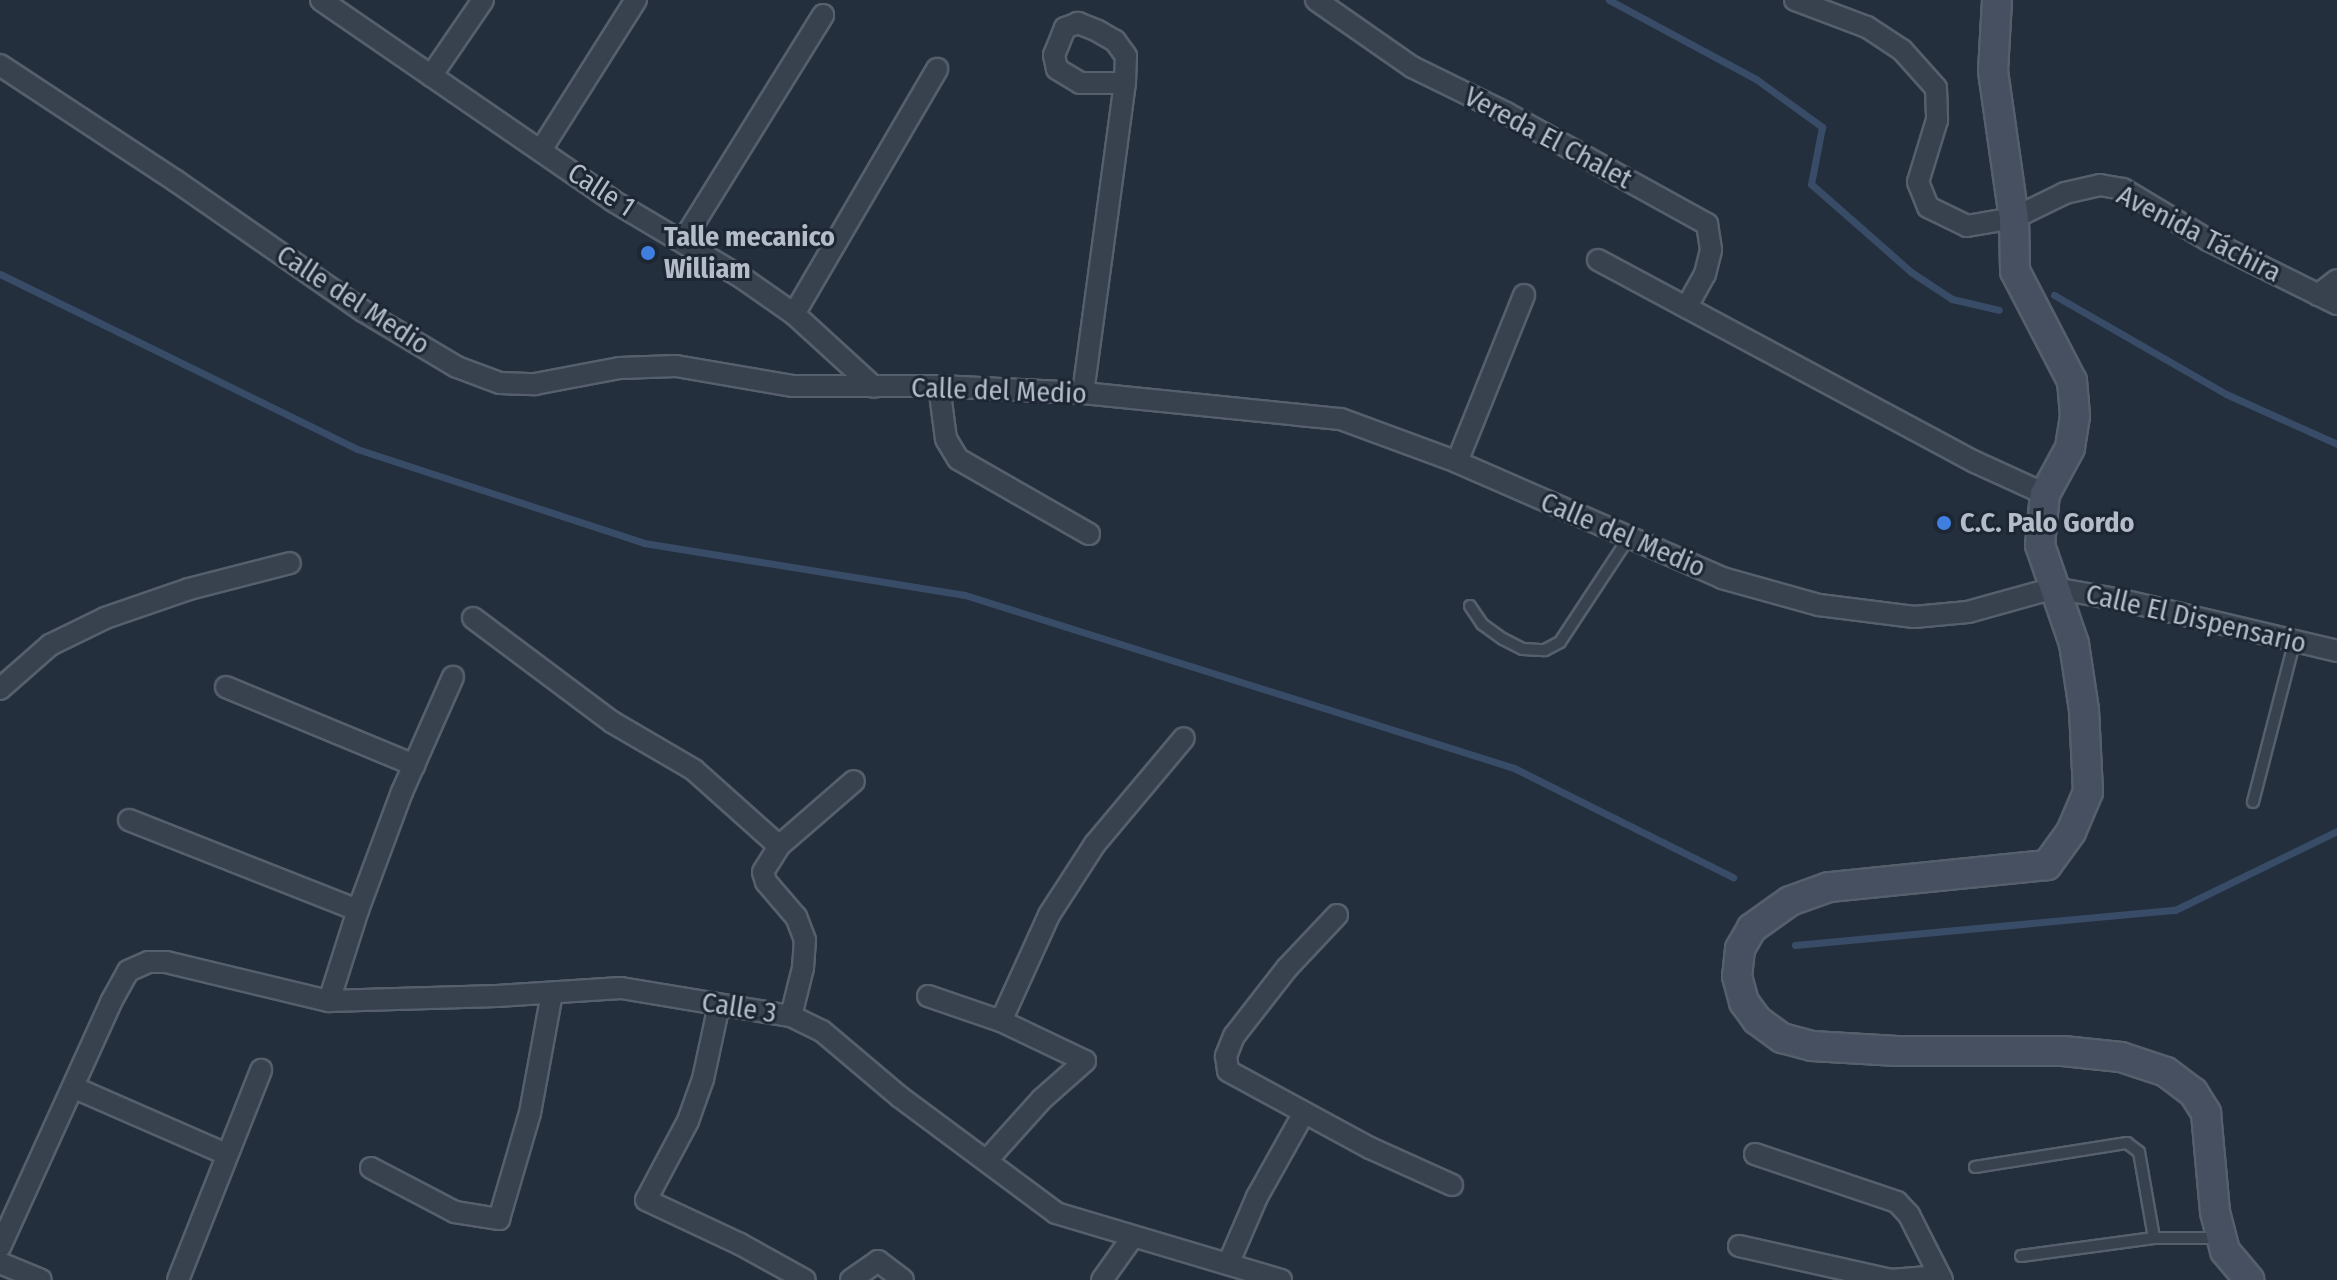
<!DOCTYPE html>
<html>
<head>
<meta charset="utf-8">
<style>
	body { margin:0 }
	#map { position:relative; width:2337px; height:1280px; overflow:hidden; background:#242f3e; font-family:"Fira Sans Condensed",sans-serif }
	div>[style] { position:absolute }
	.stream>* { height:7px; margin:-3.5px; padding:0 3.5px; transform-origin:3.5px; border-radius:3.5px; background:#394c67 }
	.roads { filter:drop-shadow(2px 0 #565f6c) drop-shadow(-2px 0 #565f6c) drop-shadow(0 2px #565f6c) drop-shadow(0 -2px #565f6c) }
	.service>* { height:10px; margin:-5px; padding:0 5px; transform-origin:5px; border-radius:5px; background:#38414e }
	.minor>* { height:20px; margin:-10px; padding:0 10px; transform-origin:10px; border-radius:10px; background:#38414e }
	.secondary>* { height:28px; margin:-14px; padding:0 14px; transform-origin:14px; border-radius:14px; background:#465061 }
	.dots>* { width:22px; height:22px; translate:-50% -50%; box-sizing:border-box; border:4px solid #1d2633; border-radius:50% }
	span { translate:-50% -50%; white-space:nowrap; text-align:center; line-height:1.15; -webkit-text-stroke:6px #1d2633; paint-order:stroke }
	.street-label { font-size:28px; color:#b4bcc9 }
	.poi-label { font-size:28px; color:#b4bcc9; font-weight:700 }
	.left { translate:0 -50%; text-align:left }
</style>
</head>
<body>
<div id="map">
	<div class="stream">
		<i style="left:1609px;top:0;width:167px;rotate:28.3deg"></i>
		<i style="left:1756px;top:79px;width:82px;rotate:36deg"></i>
		<i style="left:1822px;top:127px;width:58px;rotate:100.9deg"></i>
		<i style="left:1811px;top:184px;width:133px;rotate:41.3deg"></i>
		<i style="left:1911px;top:272px;width:49px;rotate:33.4deg"></i>
		<i style="left:1952px;top:299px;width:48px;rotate:13.2deg"></i>
		<i style="left:0;top:274px;width:398px;rotate:26.1deg"></i>
		<i style="left:357px;top:449px;width:302px;rotate:18.1deg"></i>
		<i style="left:644px;top:543px;width:325px;rotate:9.2deg"></i>
		<i style="left:965px;top:595px;width:576px;rotate:17.49deg"></i>
		<i style="left:1514px;top:768px;width:245px;rotate:26.5deg"></i>
		<i style="left:2054px;top:295px;width:198px;rotate:29.9deg"></i>
		<i style="left:2226px;top:394px;width:122px;rotate:24.2deg"></i>
		<i style="left:1795px;top:945px;width:382px;rotate:-5.3deg"></i>
		<i style="left:2175px;top:910px;width:180px;rotate:-26deg"></i>
	</div>
	<div class="roads">
		<div class="service">
			<i style="left:1470px;top:606px;width:22px;rotate:56deg"></i>
			<i style="left:1482px;top:624px;width:26px;rotate:36deg"></i>
			<i style="left:1503px;top:639px;width:22px;rotate:27deg"></i>
			<i style="left:1523px;top:649px;width:22px;rotate:3deg"></i>
			<i style="left:1545px;top:650px;width:17px;rotate:-28deg"></i>
			<i style="left:1560px;top:642px;width:123px;rotate:-56.6deg"></i>
			<i style="left:2253px;top:802px;width:167px;rotate:-75.5deg"></i>
			<i style="left:1975px;top:1167px;width:154px;rotate:-9deg"></i>
			<i style="left:2127px;top:1143px;width:15px;rotate:37deg"></i>
			<i style="left:2139px;top:1152px;width:87px;rotate:80.1deg"></i>
			<i style="left:2021px;top:1256px;width:134px;rotate:-7.7deg"></i>
			<i style="left:2154px;top:1238px;width:65px"></i>
		</div>
		<div class="minor">
			<i style="left:321px;top:0;width:354px;rotate:34.5deg"></i>
			<i style="left:613px;top:201px;width:149px;rotate:30.7deg"></i>
			<i style="left:741px;top:277px;width:65px;rotate:34.9deg"></i>
			<i style="left:794px;top:314px;width:108px;rotate:42.4deg"></i>
			<i style="left:1316px;top:0;width:117px;rotate:34.9deg"></i>
			<i style="left:1412px;top:67px;width:105px;rotate:26.1deg"></i>
			<i style="left:1506px;top:113px;width:230px;rotate:28.9deg"></i>
			<i style="left:1707px;top:224px;width:26px;rotate:81deg"></i>
			<i style="left:1711px;top:250px;width:25px;rotate:104deg"></i>
			<i style="left:1705px;top:274px;width:38px;rotate:119deg"></i>
			<i style="left:1795px;top:0;width:77px;rotate:20.6deg"></i>
			<i style="left:1867px;top:27px;width:42px;rotate:33.3deg"></i>
			<i style="left:1902px;top:50px;width:51px;rotate:48.2deg"></i>
			<i style="left:1936px;top:88px;width:32px;rotate:88deg"></i>
			<i style="left:1937px;top:120px;width:65px;rotate:107deg"></i>
			<i style="left:1918px;top:182px;width:27px;rotate:68deg"></i>
			<i style="left:1928px;top:207px;width:43px;rotate:26deg"></i>
			<i style="left:1967px;top:226px;width:48px;rotate:-9.7deg"></i>
			<i style="left:2014px;top:218px;width:57px;rotate:-26.1deg"></i>
			<i style="left:2065px;top:193px;width:36px;rotate:-13deg"></i>
			<i style="left:2100px;top:185px;width:23px;rotate:10deg"></i>
			<i style="left:2123px;top:189px;width:99px;rotate:31deg"></i>
			<i style="left:2208px;top:240px;width:144px;rotate:26.4deg"></i>
			<i style="left:0;top:65px;width:211px;rotate:33.4deg"></i>
			<i style="left:176px;top:181px;width:228px;rotate:34.8deg"></i>
			<i style="left:363px;top:311px;width:109px;rotate:30.8deg"></i>
			<i style="left:457px;top:367px;width:46px;rotate:20.4deg"></i>
			<i style="left:500px;top:383px;width:35px;rotate:2deg"></i>
			<i style="left:535px;top:384px;width:86px;rotate:-10.7deg"></i>
			<i style="left:620px;top:368px;width:56px;rotate:-2deg"></i>
			<i style="left:676px;top:366px;width:119px;rotate:9.7deg"></i>
			<i style="left:793px;top:386px;width:146px"></i>
			<i style="left:939px;top:386px;width:144px;rotate:2.8deg"></i>
			<i style="left:1083px;top:393px;width:259px;rotate:5.8deg"></i>
			<i style="left:1341px;top:419px;width:124px;rotate:20.3deg"></i>
			<i style="left:1457px;top:462px;width:289px;rotate:23.6deg"></i>
			<i style="left:1722px;top:578px;width:101px;rotate:15.6deg"></i>
			<i style="left:1819px;top:605px;width:96px;rotate:7.2deg"></i>
			<i style="left:1914px;top:617px;width:54px;rotate:-5.3deg"></i>
			<i style="left:1968px;top:612px;width:89px;rotate:-15.6deg"></i>
			<i style="left:2054px;top:588px;width:73px;rotate:10.2deg"></i>
			<i style="left:2126px;top:601px;width:217px;rotate:13.3deg"></i>
			<i style="left:431px;top:76px;width:92px;rotate:-55.6deg"></i>
			<i style="left:541px;top:150px;width:178px;rotate:-57.7deg"></i>
			<i style="left:683px;top:241px;width:266px;rotate:-58.2deg"></i>
			<i style="left:1598px;top:260px;width:428px;rotate:28.2deg"></i>
			<i style="left:1975px;top:462px;width:77px;rotate:24.6deg"></i>
			<i style="left:2318px;top:295px;width:24px;rotate:-38deg"></i>
			<i style="left:794px;top:314px;width:284px;rotate:-59.7deg"></i>
			<i style="left:939px;top:386px;width:53px;rotate:82.5deg"></i>
			<i style="left:946px;top:439px;width:23px;rotate:59deg"></i>
			<i style="left:958px;top:459px;width:151px;rotate:29.8deg"></i>
			<i style="left:1083px;top:393px;width:313px;rotate:-82.3deg"></i>
			<i style="left:1125px;top:83px;width:27px;rotate:-88deg"></i>
			<i style="left:1126px;top:56px;width:19px;rotate:-126deg"></i>
			<i style="left:1115px;top:41px;width:20px;rotate:-150deg"></i>
			<i style="left:1098px;top:31px;width:22px;rotate:-158deg"></i>
			<i style="left:1078px;top:23px;width:14px;rotate:159deg"></i>
			<i style="left:1065px;top:28px;width:29px;rotate:112deg"></i>
			<i style="left:1054px;top:55px;width:14px;rotate:78deg"></i>
			<i style="left:1057px;top:69px;width:27px;rotate:31deg"></i>
			<i style="left:1080px;top:83px;width:45px"></i>
			<i style="left:1457px;top:462px;width:180px;rotate:-68.1deg"></i>
			<i style="left:473px;top:618px;width:174px;rotate:36.8deg"></i>
			<i style="left:612px;top:722px;width:95px;rotate:30.3deg"></i>
			<i style="left:694px;top:770px;width:114px;rotate:41.8deg"></i>
			<i style="left:226px;top:687px;width:204px;rotate:22.5deg"></i>
			<i style="left:0;top:689px;width:67px;rotate:-41.3deg"></i>
			<i style="left:50px;top:645px;width:61px;rotate:-26.1deg"></i>
			<i style="left:105px;top:618px;width:89px;rotate:-19deg"></i>
			<i style="left:189px;top:589px;width:104px;rotate:-14.4deg"></i>
			<i style="left:129px;top:820px;width:246px;rotate:21.5deg"></i>
			<i style="left:1337px;top:915px;width:73px;rotate:133.3deg"></i>
			<i style="left:1287px;top:968px;width:86px;rotate:127.9deg"></i>
			<i style="left:1234px;top:1036px;width:22px;rotate:112deg"></i>
			<i style="left:1226px;top:1056px;width:15px;rotate:82deg"></i>
			<i style="left:1228px;top:1071px;width:162px;rotate:28.5deg"></i>
			<i style="left:1370px;top:1148px;width:90px;rotate:24.3deg"></i>
			<i style="left:928px;top:996px;width:77px;rotate:18.9deg"></i>
			<i style="left:1001px;top:1021px;width:93px;rotate:25.5deg"></i>
			<i style="left:1085px;top:1061px;width:57px;rotate:138.5deg"></i>
			<i style="left:1042px;top:1099px;width:82px;rotate:132deg"></i>
			<i style="left:329px;top:1001px;width:96px;rotate:-72.3deg"></i>
			<i style="left:358px;top:910px;width:126px;rotate:-69.6deg"></i>
			<i style="left:402px;top:792px;width:126px;rotate:-66.1deg"></i>
			<i style="left:719px;top:1005px;width:76px;rotate:102.2deg"></i>
			<i style="left:703px;top:1079px;width:45px;rotate:109.7deg"></i>
			<i style="left:688px;top:1121px;width:89px;rotate:118deg"></i>
			<i style="left:646px;top:1200px;width:104px;rotate:25.1deg"></i>
			<i style="left:740px;top:1244px;width:74px;rotate:29deg"></i>
			<i style="left:791px;top:1016px;width:49px;rotate:-76deg"></i>
			<i style="left:803px;top:968px;width:28px;rotate:-86deg"></i>
			<i style="left:805px;top:940px;width:25px;rotate:-111deg"></i>
			<i style="left:796px;top:917px;width:46px;rotate:-130.6deg"></i>
			<i style="left:766px;top:882px;width:10px;rotate:-107deg"></i>
			<i style="left:763px;top:872px;width:31px;rotate:-58deg"></i>
			<i style="left:779px;top:846px;width:99px;rotate:-40.9deg"></i>
			<i style="left:1001px;top:1021px;width:116px;rotate:-65.6deg"></i>
			<i style="left:1049px;top:915px;width:85px;rotate:-57.1deg"></i>
			<i style="left:1095px;top:844px;width:138px;rotate:-50deg"></i>
			<i style="left:75px;top:1088px;width:165px;rotate:23.6deg"></i>
			<i style="left:1755px;top:1154px;width:150px;rotate:18.7deg"></i>
			<i style="left:1897px;top:1202px;width:18px;rotate:47deg"></i>
			<i style="left:1909px;top:1215px;width:73px;rotate:63.1deg"></i>
			<i style="left:371px;top:1168px;width:95px;rotate:27.6deg"></i>
			<i style="left:455px;top:1212px;width:45px;rotate:9deg"></i>
			<i style="left:499px;top:1219px;width:110px;rotate:-73.7deg"></i>
			<i style="left:530px;top:1113px;width:122px;rotate:-79.6deg"></i>
			<i style="left:1739px;top:1246px;width:156px;rotate:12.6deg"></i>
			<i style="left:1891px;top:1280px;width:49px;rotate:-4.7deg"></i>
			<i style="left:0;top:1247px;width:269px;rotate:-65.6deg"></i>
			<i style="left:111px;top:1002px;width:35px;rotate:-61deg"></i>
			<i style="left:128px;top:971px;width:22px;rotate:-24deg"></i>
			<i style="left:148px;top:962px;width:18px"></i>
			<i style="left:166px;top:962px;width:168px;rotate:13.5deg"></i>
			<i style="left:329px;top:1001px;width:168px;rotate:-1.7deg"></i>
			<i style="left:497px;top:996px;width:124px;rotate:-3.7deg"></i>
			<i style="left:621px;top:988px;width:172px;rotate:9.4deg"></i>
			<i style="left:791px;top:1016px;width:34px;rotate:26deg"></i>
			<i style="left:822px;top:1031px;width:102px;rotate:40.2deg"></i>
			<i style="left:900px;top:1097px;width:194px;rotate:36.6deg"></i>
			<i style="left:1056px;top:1213px;width:235px;rotate:16.6deg"></i>
			<i style="left:1229px;top:1262px;width:71px;rotate:-66.7deg"></i>
			<i style="left:1257px;top:1197px;width:96px;rotate:-60.8deg"></i>
			<i style="left:0;top:1263px;width:44px;rotate:22.5deg"></i>
			<i style="left:178px;top:1280px;width:226px;rotate:-68.4deg"></i>
			<i style="left:851px;top:1280px;width:33px;rotate:-35deg"></i>
			<i style="left:878px;top:1261px;width:31px;rotate:37deg"></i>
			<i style="left:1102px;top:1280px;width:52px;rotate:-54.5deg"></i>
		</div>
		<div class="secondary">
			<i style="left:1997px;top:0;width:71px;rotate:93.2deg"></i>
			<i style="left:1993px;top:71px;width:148px;rotate:81.9deg"></i>
			<i style="left:2014px;top:218px;width:53px;rotate:88.9deg"></i>
			<i style="left:2015px;top:271px;width:124px;rotate:62.6deg"></i>
			<i style="left:2072px;top:381px;width:35px;rotate:85deg"></i>
			<i style="left:2075px;top:416px;width:32px;rotate:99deg"></i>
			<i style="left:2070px;top:448px;width:52px;rotate:118.5deg"></i>
			<i style="left:2045px;top:494px;width:51px;rotate:95.6deg"></i>
			<i style="left:2040px;top:545px;width:105px;rotate:71deg"></i>
			<i style="left:2074px;top:644px;width:67px;rotate:81.4deg"></i>
			<i style="left:2084px;top:710px;width:82px;rotate:87.2deg"></i>
			<i style="left:2088px;top:792px;width:43px;rotate:113deg"></i>
			<i style="left:2071px;top:832px;width:41px;rotate:126deg"></i>
			<i style="left:2047px;top:865px;width:219px;rotate:174.2deg"></i>
			<i style="left:1829px;top:887px;width:41px;rotate:160.3deg"></i>
			<i style="left:1790px;top:901px;width:47px;rotate:144.6deg"></i>
			<i style="left:1752px;top:928px;width:24px;rotate:120deg"></i>
			<i style="left:1740px;top:949px;width:27px;rotate:96deg"></i>
			<i style="left:1737px;top:976px;width:27px;rotate:75deg"></i>
			<i style="left:1744px;top:1002px;width:22px;rotate:54deg"></i>
			<i style="left:1757px;top:1020px;width:31px;rotate:36deg"></i>
			<i style="left:1782px;top:1038px;width:31px;rotate:15deg"></i>
			<i style="left:1812px;top:1046px;width:85px;rotate:3.4deg"></i>
			<i style="left:1897px;top:1051px;width:166px"></i>
			<i style="left:2063px;top:1051px;width:58px;rotate:5.9deg"></i>
			<i style="left:2121px;top:1057px;width:47px;rotate:18.4deg"></i>
			<i style="left:2166px;top:1072px;width:34px;rotate:37deg"></i>
			<i style="left:2193px;top:1092px;width:25px;rotate:58deg"></i>
			<i style="left:2206px;top:1113px;width:99px;rotate:84.8deg"></i>
			<i style="left:2215px;top:1212px;width:40px;rotate:75.6deg"></i>
			<i style="left:2225px;top:1251px;width:38px;rotate:50deg"></i>
		</div>
	</div>
	<div class="dots">
		<i style="left:648px;top:253px;background:#3f7fe0"></i>
		<i style="left:1944px;top:523px;background:#3f7fe0"></i>
	</div>
	<div class="street-label">
		<span style="left:1548px;top:138px;rotate:28deg">Vereda El Chalet</span>
		<span style="left:601px;top:190px;rotate:33deg">Calle 1</span>
		<span style="left:2199px;top:234px;rotate:27deg">Avenida Táchira</span>
		<span style="left:353px;top:300px;rotate:33deg">Calle del Medio</span>
		<span style="left:999px;top:391px;rotate:2deg">Calle del Medio</span>
		<span style="left:1623px;top:535px;rotate:23deg">Calle del Medio</span>
		<span style="left:2196px;top:619px;rotate:13deg">Calle El Dispensario</span>
		<span style="left:739px;top:1008px;rotate:9deg">Calle 3</span>
	</div>
	<div class="poi-label">
		<span class="left" style="left:664px;top:253px">Talle mecanico<br>William</span>
		<span class="left" style="left:1960px;top:523px">C.C. Palo Gordo</span>
	</div>
</div>
</body>
</html>
